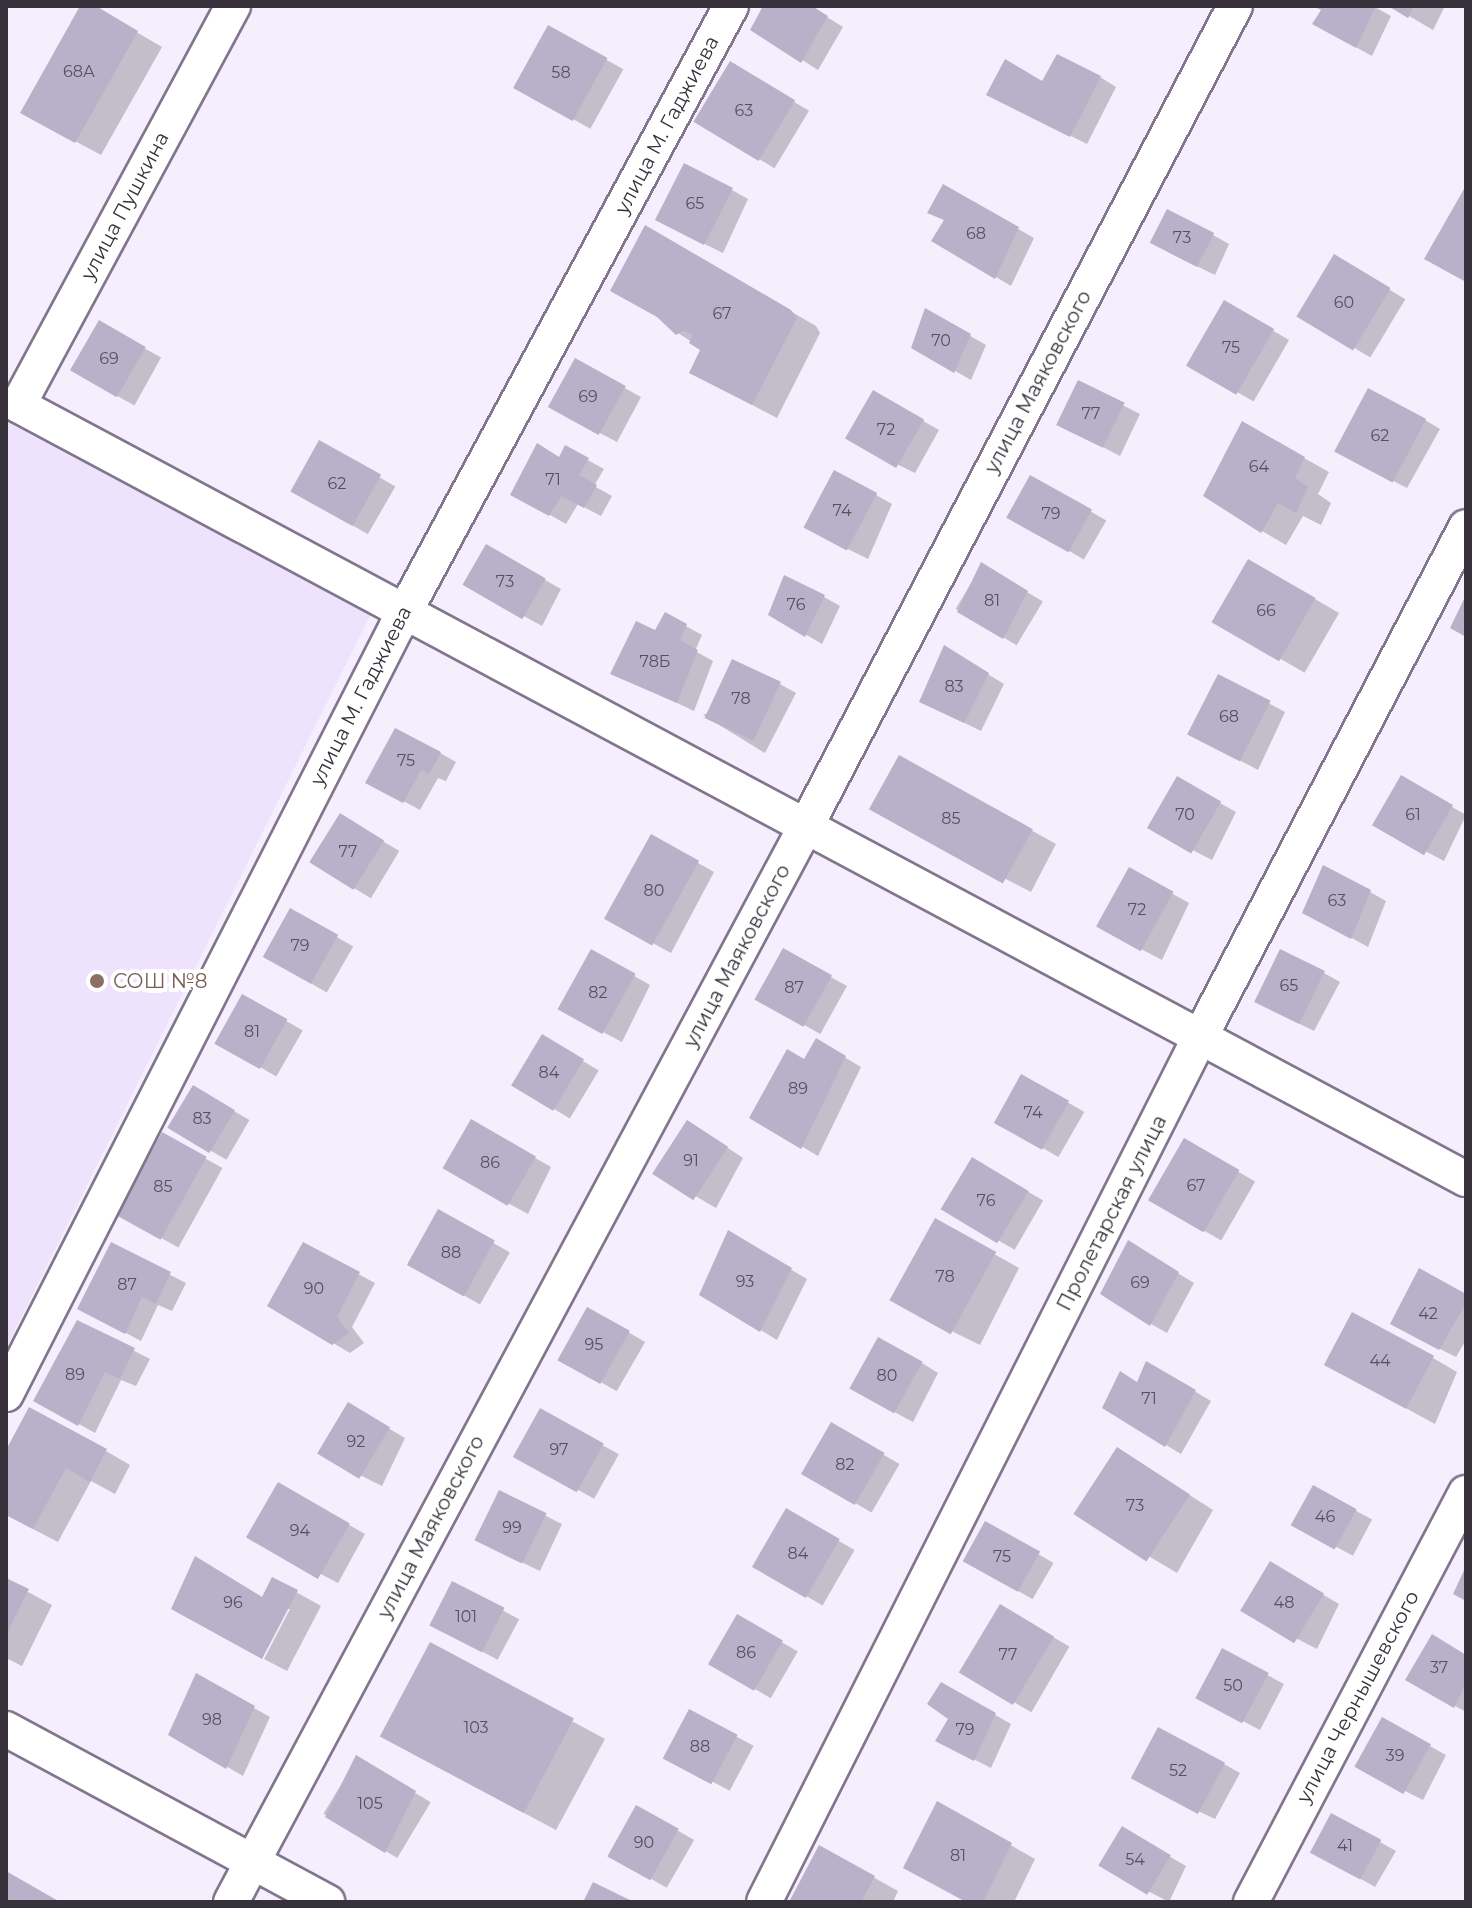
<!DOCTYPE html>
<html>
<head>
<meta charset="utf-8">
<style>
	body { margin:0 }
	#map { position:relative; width:1472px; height:1908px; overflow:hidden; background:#f5eefd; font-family:Montserrat,sans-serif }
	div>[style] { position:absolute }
	.built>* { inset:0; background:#efe2fc }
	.shadow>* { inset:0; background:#0003; transform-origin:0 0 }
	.building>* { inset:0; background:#b8b1ca; transform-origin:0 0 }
	.roads { filter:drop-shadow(2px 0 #81768d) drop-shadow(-2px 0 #81768d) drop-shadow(0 2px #81768d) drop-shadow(0 -2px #81768d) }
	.minor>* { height:34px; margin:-17px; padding:0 17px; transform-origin:17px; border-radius:17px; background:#fff }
	.dots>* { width:22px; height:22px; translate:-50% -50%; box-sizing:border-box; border:4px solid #fff; border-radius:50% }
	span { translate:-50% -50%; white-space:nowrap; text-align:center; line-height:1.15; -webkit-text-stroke:8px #fff; paint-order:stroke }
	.number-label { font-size:16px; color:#56515f }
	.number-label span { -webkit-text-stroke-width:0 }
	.street-label { font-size:20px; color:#36313b }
	.education-label { font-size:20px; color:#785e54 }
	.left { translate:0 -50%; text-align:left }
	.frame { position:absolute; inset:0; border:8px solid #36313b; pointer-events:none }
</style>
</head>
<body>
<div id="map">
	<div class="built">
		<i style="clip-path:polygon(6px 422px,371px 614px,6px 1348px)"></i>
	</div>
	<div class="shadow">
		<i style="clip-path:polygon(83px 6px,92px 6px,162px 47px,101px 155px,47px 126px)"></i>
		<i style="clip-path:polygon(765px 6px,809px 6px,843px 27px,818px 70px,753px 29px)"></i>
		<i style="clip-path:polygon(1315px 6px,1373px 6px,1391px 16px,1372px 56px,1314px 24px,1324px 10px)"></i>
		<i style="clip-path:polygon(1392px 6px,1445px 6px,1433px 30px)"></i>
		<i style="left:549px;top:28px;width:85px;height:68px;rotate:29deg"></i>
		<i style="left:731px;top:64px;width:91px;height:67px;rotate:31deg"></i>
		<i style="clip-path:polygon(1100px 77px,1116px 87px,1087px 144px,1005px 103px,1043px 83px)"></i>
		<i style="clip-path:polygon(944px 187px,1034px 238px,1011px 286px,934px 240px,946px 221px,930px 212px)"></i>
		<i style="clip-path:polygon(732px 190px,748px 199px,723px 253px,674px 229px)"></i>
		<i style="clip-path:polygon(646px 228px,816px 326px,820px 333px,777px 418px,716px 386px,703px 349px,678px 333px)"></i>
		<i style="clip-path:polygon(1213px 235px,1229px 244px,1215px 275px,1168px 252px)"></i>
		<i style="left:1335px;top:257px;width:82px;height:68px;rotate:31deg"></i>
		<i style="left:1225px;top:303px;width:74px;height:71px;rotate:30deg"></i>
		<i style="clip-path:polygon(927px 311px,986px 345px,971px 380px,913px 347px)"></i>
		<i style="left:99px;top:323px;width:71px;height:55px;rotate:29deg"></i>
		<i style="clip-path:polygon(576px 361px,641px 397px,617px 442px,569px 417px)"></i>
		<i style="clip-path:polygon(1079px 383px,1140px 414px,1120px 456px,1076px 433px)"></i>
		<i style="clip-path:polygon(874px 393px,939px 430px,915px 473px,868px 450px)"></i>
		<i style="clip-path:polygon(1425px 420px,1440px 429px,1407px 488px,1354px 461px)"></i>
		<i style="clip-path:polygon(1243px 424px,1329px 472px,1318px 494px,1331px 503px,1321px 525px,1303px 516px,1286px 545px,1262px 531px)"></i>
		<i style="left:320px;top:443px;width:87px;height:55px;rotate:30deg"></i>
		<i style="clip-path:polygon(566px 448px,604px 469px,594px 486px,612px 496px,601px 516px,578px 504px,566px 524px,513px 494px,560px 459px)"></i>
		<i style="left:1031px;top:477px;width:87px;height:45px;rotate:30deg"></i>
		<i style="clip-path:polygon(876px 495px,892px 504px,868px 559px,826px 538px)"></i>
		<i style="clip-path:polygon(487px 547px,561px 589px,542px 626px,483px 594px)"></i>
		<i style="left:1249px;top:561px;width:104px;height:69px;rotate:30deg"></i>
		<i style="left:982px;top:565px;width:71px;height:51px;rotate:31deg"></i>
		<i style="clip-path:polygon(824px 597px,840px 606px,822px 644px,771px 614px)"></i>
		<i style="clip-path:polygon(666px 615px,702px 635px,695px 651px,713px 661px,694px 711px,613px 673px,656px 632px)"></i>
		<i style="clip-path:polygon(945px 648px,1004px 684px,981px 731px,938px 710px)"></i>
		<i style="clip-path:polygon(1219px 677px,1285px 712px,1258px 770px,1205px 742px)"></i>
		<i style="clip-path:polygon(780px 684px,796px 693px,765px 753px,703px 715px)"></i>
		<i style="clip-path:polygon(440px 753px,456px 762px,446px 781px,438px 778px,420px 810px,381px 789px)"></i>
		<i style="clip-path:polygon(900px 757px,1056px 844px,1031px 892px,896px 823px)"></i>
		<i style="clip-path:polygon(1402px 778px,1466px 815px,1444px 861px,1393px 834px)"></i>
		<i style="clip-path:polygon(1177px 779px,1236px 812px,1212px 860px,1167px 837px)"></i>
		<i style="left:341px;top:816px;width:68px;height:55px;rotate:31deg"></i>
		<i style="clip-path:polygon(652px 837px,714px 872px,671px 953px,625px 928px)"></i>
		<i style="clip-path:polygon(1130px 870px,1189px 903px,1162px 960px,1118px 937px)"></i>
		<i style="clip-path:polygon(1370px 892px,1386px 901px,1368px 947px,1321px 921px)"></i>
		<i style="left:290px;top:910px;width:73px;height:53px;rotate:30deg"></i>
		<i style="left:784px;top:951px;width:72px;height:55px;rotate:29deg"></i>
		<i style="clip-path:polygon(592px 952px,650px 985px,622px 1042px,578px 1019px)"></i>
		<i style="clip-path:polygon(1324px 973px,1340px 982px,1314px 1031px,1272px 1010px)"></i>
		<i style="left:243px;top:996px;width:69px;height:53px;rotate:30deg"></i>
		<i style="left:543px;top:1037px;width:65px;height:56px;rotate:31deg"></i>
		<i style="clip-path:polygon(817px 1041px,861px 1067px,818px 1156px,752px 1117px,805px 1062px)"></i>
		<i style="left:1022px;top:1076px;width:72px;height:52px;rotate:30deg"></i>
		<i style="left:194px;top:1088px;width:64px;height:46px;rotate:30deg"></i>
		<i style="clip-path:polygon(472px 1122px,551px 1167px,528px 1214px,461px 1178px)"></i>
		<i style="clip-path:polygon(704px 1132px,743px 1158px,716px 1208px,656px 1173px)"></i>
		<i style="left:163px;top:1135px;width:68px;height:91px;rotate:29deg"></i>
		<i style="left:1185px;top:1141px;width:81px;height:68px;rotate:30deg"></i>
		<i style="left:973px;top:1160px;width:81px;height:57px;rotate:30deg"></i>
		<i style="left:438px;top:1211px;width:83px;height:60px;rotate:30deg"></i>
		<i style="clip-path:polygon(936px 1221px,1019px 1268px,980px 1345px,921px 1316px)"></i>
		<i style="clip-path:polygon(729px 1233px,807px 1279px,777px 1340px,702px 1294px)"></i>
		<i style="clip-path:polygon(1128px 1243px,1194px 1283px,1167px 1333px,1151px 1324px)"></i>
		<i style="clip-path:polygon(112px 1245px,186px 1283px,172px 1311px,158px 1305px,141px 1341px,96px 1317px)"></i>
		<i style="clip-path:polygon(304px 1245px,375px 1283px,352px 1327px,364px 1343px,350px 1353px,270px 1306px)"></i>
		<i style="clip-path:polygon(1466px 1297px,1466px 1340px,1456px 1357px,1408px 1333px)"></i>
		<i style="left:588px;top:1309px;width:66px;height:57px;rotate:30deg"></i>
		<i style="clip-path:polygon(78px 1322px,150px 1359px,136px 1386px,121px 1380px,95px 1433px,36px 1400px)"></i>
		<i style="clip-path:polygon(1433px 1358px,1457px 1372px,1435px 1424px,1352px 1379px)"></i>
		<i style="clip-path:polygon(922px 1363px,938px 1373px,913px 1422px,870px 1399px)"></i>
		<i style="clip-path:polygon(1147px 1363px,1211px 1401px,1181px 1454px,1166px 1445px,1138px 1384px)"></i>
		<i style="clip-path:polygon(349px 1405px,405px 1438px,382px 1486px,340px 1465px)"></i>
		<i style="left:541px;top:1411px;width:89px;height:51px;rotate:29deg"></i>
		<i style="left:832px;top:1425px;width:78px;height:56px;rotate:30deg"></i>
		<i style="clip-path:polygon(106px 1451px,130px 1465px,115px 1494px,91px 1481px,58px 1542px,6px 1515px,6px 1454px)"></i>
		<i style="clip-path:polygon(1141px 1464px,1213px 1510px,1177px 1573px,1083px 1517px)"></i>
		<i style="clip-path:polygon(279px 1485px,365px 1534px,338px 1583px,269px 1547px)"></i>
		<i style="left:1313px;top:1488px;width:67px;height:41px;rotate:28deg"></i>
		<i style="clip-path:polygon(500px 1493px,562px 1524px,540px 1571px,496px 1550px)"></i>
		<i style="left:787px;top:1511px;width:78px;height:64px;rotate:30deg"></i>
		<i style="left:986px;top:1524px;width:78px;height:42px;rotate:30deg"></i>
		<i style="clip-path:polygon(1271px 1564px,1339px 1604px,1317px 1649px,1262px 1621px)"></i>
		<i style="clip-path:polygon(273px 1579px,321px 1606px,287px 1671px,264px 1659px,290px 1609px,286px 1609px,261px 1657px,263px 1599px)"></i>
		<i style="clip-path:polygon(6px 1580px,52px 1605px,22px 1666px,6px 1658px)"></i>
		<i style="left:453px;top:1584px;width:75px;height:46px;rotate:28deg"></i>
		<i style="left:1001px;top:1607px;width:79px;height:76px;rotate:30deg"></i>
		<i style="left:738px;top:1617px;width:69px;height:54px;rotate:30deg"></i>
		<i style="clip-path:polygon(431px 1645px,605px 1739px,556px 1830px,413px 1754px)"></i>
		<i style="clip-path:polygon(1223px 1651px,1284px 1684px,1260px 1730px,1216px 1707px)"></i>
		<i style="clip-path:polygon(1466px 1657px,1466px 1712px,1408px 1680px)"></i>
		<i style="clip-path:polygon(197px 1676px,270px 1717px,243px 1776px,171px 1734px)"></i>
		<i style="clip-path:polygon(942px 1684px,1011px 1724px,991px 1768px,954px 1749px)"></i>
		<i style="left:690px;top:1712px;width:72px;height:51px;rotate:28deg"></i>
		<i style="clip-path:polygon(1383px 1720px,1446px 1755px,1423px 1800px,1377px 1777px)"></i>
		<i style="left:357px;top:1758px;width:86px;height:65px;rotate:31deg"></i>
		<i style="clip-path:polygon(1224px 1764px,1240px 1773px,1215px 1819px,1150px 1788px)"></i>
		<i style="clip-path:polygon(938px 1804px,1035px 1859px,1014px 1902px,968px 1902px)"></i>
		<i style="left:637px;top:1807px;width:66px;height:55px;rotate:30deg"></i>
		<i style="clip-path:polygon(1122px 1829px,1186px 1866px,1169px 1902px,1117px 1875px)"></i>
		<i style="clip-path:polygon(1380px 1842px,1396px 1851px,1375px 1887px,1312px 1851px)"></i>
		<i style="clip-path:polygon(819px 1847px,898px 1891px,893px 1902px,791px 1902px)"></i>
	</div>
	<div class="building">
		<i style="clip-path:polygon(80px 6px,96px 6px,138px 31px,75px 143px,20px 113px)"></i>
		<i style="clip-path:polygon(763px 6px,812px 6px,828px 16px,801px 63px,750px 30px)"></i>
		<i style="clip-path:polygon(1313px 6px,1376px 6px,1356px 48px,1312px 24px,1321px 10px)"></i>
		<i style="clip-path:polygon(1388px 6px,1414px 6px,1408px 18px)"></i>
		<i style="left:548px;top:25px;width:68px;height:72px;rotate:29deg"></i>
		<i style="clip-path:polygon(1057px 54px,1101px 76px,1070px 137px,986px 95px,1005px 59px,1042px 81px)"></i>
		<i style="left:730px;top:61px;width:76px;height:71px;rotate:31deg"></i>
		<i style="left:684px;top:163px;width:55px;height:64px;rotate:27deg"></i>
		<i style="clip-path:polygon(943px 184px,1019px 227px,995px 279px,931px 241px,944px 220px,927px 213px)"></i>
		<i style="clip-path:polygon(1464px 189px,1466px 191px,1466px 282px,1424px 259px)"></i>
		<i style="left:1167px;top:209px;width:53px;height:38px;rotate:27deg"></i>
		<i style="clip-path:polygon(645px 225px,791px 310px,797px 318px,752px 405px,689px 373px,700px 350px,689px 343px,693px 334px,683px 331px,676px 335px,657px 317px,610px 291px)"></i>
		<i style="left:1334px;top:254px;width:66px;height:73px;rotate:31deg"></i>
		<i style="left:1224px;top:300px;width:58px;height:76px;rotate:30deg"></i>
		<i style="clip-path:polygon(925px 308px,971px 334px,954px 373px,911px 348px)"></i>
		<i style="left:99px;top:320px;width:54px;height:58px;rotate:30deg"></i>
		<i style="left:575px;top:358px;width:58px;height:56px;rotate:29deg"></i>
		<i style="left:1078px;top:380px;width:52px;height:50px;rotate:26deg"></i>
		<i style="left:1368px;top:388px;width:66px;height:72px;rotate:28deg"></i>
		<i style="left:873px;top:390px;width:59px;height:56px;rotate:30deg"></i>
		<i style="clip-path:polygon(1242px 421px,1305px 457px,1295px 478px,1308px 487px,1296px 513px,1278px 503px,1261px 533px,1203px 496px)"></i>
		<i style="left:319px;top:440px;width:71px;height:59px;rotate:29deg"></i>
		<i style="clip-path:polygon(537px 443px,559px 457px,565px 445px,589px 458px,579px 475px,597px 485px,584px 508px,561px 496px,549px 516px,510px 495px)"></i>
		<i style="left:834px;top:470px;width:49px;height:65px;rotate:28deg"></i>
		<i style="left:1030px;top:475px;width:71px;height:49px;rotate:29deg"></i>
		<i style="left:486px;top:544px;width:69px;height:47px;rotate:30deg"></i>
		<i style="left:1248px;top:559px;width:78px;height:73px;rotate:30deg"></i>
		<i style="clip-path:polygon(981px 562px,1028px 591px,1003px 639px,957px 612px)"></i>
		<i style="clip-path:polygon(784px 575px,825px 595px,805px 637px,768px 615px)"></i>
		<i style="clip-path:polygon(1466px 595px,1466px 637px,1450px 628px)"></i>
		<i style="clip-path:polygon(665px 612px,687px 624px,680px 640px,698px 650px,677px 703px,610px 674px,636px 621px,655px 630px)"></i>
		<i style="clip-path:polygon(944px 645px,989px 673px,964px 723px,919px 702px)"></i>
		<i style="left:732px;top:659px;width:54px;height:65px;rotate:25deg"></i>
		<i style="left:1218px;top:674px;width:59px;height:68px;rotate:27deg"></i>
		<i style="clip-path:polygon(395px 728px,441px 752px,429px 774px,421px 770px,403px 803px,365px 783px)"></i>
		<i style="left:899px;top:755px;width:153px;height:62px;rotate:29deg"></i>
		<i style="left:1401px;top:775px;width:60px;height:58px;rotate:30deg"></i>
		<i style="left:1177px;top:776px;width:51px;height:60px;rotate:30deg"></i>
		<i style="left:340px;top:813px;width:52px;height:58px;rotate:32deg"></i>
		<i style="left:651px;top:834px;width:55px;height:97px;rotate:29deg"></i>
		<i style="clip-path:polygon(1323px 865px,1371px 890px,1351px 939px,1302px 913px)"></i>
		<i style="left:1129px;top:867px;width:51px;height:68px;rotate:29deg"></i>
		<i style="left:290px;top:908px;width:55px;height:56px;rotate:29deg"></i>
		<i style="left:783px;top:948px;width:56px;height:59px;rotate:29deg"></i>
		<i style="left:591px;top:949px;width:51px;height:69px;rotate:29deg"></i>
		<i style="left:1280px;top:949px;width:50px;height:59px;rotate:26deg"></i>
		<i style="left:242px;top:994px;width:52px;height:57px;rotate:29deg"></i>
		<i style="left:542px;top:1034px;width:49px;height:60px;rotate:31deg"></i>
		<i style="clip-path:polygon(816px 1038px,846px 1056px,801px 1149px,749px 1118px,787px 1049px,804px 1059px)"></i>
		<i style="left:1021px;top:1074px;width:55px;height:56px;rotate:29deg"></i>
		<i style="left:193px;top:1085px;width:49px;height:50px;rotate:31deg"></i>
		<i style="left:471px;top:1119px;width:75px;height:57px;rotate:30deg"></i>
		<i style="left:687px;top:1120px;width:49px;height:64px;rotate:33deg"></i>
		<i style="left:162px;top:1132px;width:51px;height:95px;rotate:29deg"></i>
		<i style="left:1184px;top:1138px;width:64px;height:72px;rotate:30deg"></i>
		<i style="left:972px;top:1157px;width:66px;height:61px;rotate:31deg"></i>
		<i style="left:438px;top:1209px;width:65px;height:64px;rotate:29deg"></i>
		<i style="left:935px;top:1218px;width:70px;height:94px;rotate:29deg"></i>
		<i style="clip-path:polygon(728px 1230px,792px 1268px,760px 1332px,699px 1295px)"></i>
		<i style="clip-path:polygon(1128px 1240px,1179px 1272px,1150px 1326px,1100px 1294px)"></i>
		<i style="clip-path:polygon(111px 1242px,171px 1272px,156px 1304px,142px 1297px,125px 1334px,77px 1309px)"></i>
		<i style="clip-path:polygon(303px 1242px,360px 1272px,337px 1317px,349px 1333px,332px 1345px,267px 1306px)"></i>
		<i style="clip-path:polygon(1419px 1268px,1466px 1294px,1466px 1303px,1439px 1350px,1390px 1324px)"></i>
		<i style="left:587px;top:1307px;width:49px;height:61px;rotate:29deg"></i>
		<i style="left:1352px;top:1312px;width:93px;height:60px;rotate:28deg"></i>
		<i style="clip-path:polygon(77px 1320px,135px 1348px,120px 1379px,105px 1372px,78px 1426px,33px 1401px)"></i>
		<i style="left:878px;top:1337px;width:51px;height:59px;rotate:29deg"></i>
		<i style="clip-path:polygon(1146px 1361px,1196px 1390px,1165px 1447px,1102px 1408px,1120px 1371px,1137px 1382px)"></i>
		<i style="left:348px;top:1402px;width:49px;height:60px;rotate:31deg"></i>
		<i style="clip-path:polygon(29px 1407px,107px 1449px,90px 1482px,66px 1468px,33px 1529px,6px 1515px,6px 1450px)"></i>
		<i style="left:540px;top:1408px;width:73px;height:56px;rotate:29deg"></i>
		<i style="left:831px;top:1422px;width:62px;height:60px;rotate:30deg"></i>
		<i style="left:1117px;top:1447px;width:87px;height:80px;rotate:33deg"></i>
		<i style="left:278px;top:1482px;width:83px;height:64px;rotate:30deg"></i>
		<i style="left:1313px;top:1485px;width:50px;height:46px;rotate:29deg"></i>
		<i style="left:499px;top:1490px;width:53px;height:56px;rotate:26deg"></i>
		<i style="left:786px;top:1508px;width:62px;height:68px;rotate:30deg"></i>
		<i style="left:985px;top:1521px;width:63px;height:46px;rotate:29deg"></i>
		<i style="clip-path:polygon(195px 1556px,262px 1597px,272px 1577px,298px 1590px,262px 1659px,171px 1609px)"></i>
		<i style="left:1270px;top:1561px;width:63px;height:58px;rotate:31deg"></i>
		<i style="clip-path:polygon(1466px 1566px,1466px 1601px,1453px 1594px)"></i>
		<i style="clip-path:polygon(6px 1578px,29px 1589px,6px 1635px)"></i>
		<i style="left:452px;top:1581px;width:59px;height:50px;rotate:27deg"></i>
		<i style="left:1000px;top:1604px;width:63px;height:80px;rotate:31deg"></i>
		<i style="left:737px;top:1614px;width:53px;height:58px;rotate:30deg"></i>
		<i style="clip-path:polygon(1432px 1634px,1466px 1655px,1466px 1683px,1454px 1708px,1405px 1680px)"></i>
		<i style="left:430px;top:1642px;width:163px;height:107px;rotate:28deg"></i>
		<i style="left:1222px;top:1648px;width:53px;height:57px;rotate:28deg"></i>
		<i style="clip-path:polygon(196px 1673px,255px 1706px,226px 1769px,168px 1735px)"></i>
		<i style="clip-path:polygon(941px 1682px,996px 1713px,974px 1761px,935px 1741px,948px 1719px,927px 1704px)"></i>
		<i style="left:689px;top:1709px;width:55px;height:56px;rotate:28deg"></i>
		<i style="left:1382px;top:1717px;width:56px;height:57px;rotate:29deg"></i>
		<i style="left:1158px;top:1727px;width:76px;height:58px;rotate:28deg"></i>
		<i style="clip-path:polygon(356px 1755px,416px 1791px,385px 1853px,325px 1817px)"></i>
		<i style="clip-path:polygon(937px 1801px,1012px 1843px,983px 1902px,966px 1902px,903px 1868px)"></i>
		<i style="left:636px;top:1805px;width:49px;height:59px;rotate:29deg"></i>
		<i style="left:1331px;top:1813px;width:57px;height:45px;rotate:28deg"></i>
		<i style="left:1122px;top:1826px;width:57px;height:46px;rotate:31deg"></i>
		<i style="clip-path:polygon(819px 1845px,875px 1876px,861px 1902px,789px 1902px)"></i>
		<i style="clip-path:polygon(6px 1871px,60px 1902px,6px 1902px)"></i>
		<i style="clip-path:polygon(593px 1882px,634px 1902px,583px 1902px)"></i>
	</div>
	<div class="roads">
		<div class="minor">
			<i style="left:233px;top:6px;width:453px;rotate:118.3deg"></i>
			<i style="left:18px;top:405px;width:1642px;rotate:28.13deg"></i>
			<i style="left:6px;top:1394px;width:862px;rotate:-63.02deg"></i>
			<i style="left:397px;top:626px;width:704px;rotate:-61.69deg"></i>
			<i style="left:6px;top:1729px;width:365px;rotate:28.3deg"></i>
			<i style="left:231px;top:1902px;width:1220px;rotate:-61.88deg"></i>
			<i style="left:806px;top:826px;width:925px;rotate:-62.38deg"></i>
			<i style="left:764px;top:1902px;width:969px;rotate:-63.25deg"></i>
			<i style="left:1200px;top:1037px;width:575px;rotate:-62.45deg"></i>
			<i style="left:1251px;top:1902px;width:462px;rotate:-62.3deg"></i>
		</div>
	</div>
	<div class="dots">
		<i style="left:97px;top:981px;background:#8d6e63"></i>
	</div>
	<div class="number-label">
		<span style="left:79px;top:72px">68А</span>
		<span style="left:561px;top:73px">58</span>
		<span style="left:744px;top:111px">63</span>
		<span style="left:695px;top:204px">65</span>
		<span style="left:976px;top:234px">68</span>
		<span style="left:1182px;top:238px">73</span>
		<span style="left:1344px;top:303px">60</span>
		<span style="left:722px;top:314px">67</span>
		<span style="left:941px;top:341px">70</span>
		<span style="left:1231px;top:348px">75</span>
		<span style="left:109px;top:359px">69</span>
		<span style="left:588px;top:397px">69</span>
		<span style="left:1091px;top:414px">77</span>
		<span style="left:886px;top:430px">72</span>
		<span style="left:1380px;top:436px">62</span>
		<span style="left:1259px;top:467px">64</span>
		<span style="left:553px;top:480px">71</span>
		<span style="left:337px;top:484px">62</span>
		<span style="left:842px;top:511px">74</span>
		<span style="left:1051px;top:514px">79</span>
		<span style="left:505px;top:582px">73</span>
		<span style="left:992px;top:601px">81</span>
		<span style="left:796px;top:605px">76</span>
		<span style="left:1266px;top:611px">66</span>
		<span style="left:655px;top:662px">78Б</span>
		<span style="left:954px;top:687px">83</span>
		<span style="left:741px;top:699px">78</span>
		<span style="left:1229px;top:717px">68</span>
		<span style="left:406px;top:761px">75</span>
		<span style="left:1185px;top:815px">70</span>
		<span style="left:1413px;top:815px">61</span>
		<span style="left:951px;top:819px">85</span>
		<span style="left:348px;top:852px">77</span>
		<span style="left:654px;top:891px">80</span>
		<span style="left:1337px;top:901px">63</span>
		<span style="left:1137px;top:910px">72</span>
		<span style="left:300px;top:946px">79</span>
		<span style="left:1289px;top:986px">65</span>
		<span style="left:794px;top:988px">87</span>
		<span style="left:598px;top:993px">82</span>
		<span style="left:252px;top:1032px">81</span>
		<span style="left:549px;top:1073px">84</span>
		<span style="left:798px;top:1089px">89</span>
		<span style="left:1033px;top:1113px">74</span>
		<span style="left:202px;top:1119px">83</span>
		<span style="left:691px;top:1161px">91</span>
		<span style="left:490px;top:1163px">86</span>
		<span style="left:1196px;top:1186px">67</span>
		<span style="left:163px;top:1187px">85</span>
		<span style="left:986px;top:1201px">76</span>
		<span style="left:451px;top:1253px">88</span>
		<span style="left:945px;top:1277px">78</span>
		<span style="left:745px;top:1282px">93</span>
		<span style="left:1140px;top:1283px">69</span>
		<span style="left:127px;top:1285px">87</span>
		<span style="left:314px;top:1289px">90</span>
		<span style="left:1428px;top:1314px">42</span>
		<span style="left:594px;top:1345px">95</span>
		<span style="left:1380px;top:1361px">44</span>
		<span style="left:75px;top:1375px">89</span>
		<span style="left:887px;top:1376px">80</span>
		<span style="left:1149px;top:1399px">71</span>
		<span style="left:356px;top:1442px">92</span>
		<span style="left:559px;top:1450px">97</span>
		<span style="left:845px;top:1465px">82</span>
		<span style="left:1135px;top:1506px">73</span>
		<span style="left:1325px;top:1517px">46</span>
		<span style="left:512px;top:1528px">99</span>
		<span style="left:300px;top:1531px">94</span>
		<span style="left:798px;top:1554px">84</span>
		<span style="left:1002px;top:1557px">75</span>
		<span style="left:233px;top:1603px">96</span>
		<span style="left:1284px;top:1603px">48</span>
		<span style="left:466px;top:1617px">101</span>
		<span style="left:746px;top:1653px">86</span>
		<span style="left:1008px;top:1655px">77</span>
		<span style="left:1439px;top:1668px">37</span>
		<span style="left:1233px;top:1686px">50</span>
		<span style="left:212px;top:1720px">98</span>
		<span style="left:476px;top:1728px">103</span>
		<span style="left:965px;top:1730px">79</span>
		<span style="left:700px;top:1747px">88</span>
		<span style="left:1395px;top:1756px">39</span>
		<span style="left:1178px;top:1771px">52</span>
		<span style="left:370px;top:1804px">105</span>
		<span style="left:644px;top:1843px">90</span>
		<span style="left:1345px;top:1846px">41</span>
		<span style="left:958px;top:1856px">81</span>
		<span style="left:1135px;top:1860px">54</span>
	</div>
	<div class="street-label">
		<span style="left:667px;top:125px;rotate:-62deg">улица М. Гаджиева</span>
		<span style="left:125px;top:206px;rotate:-62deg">улица Пушкина</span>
		<span style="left:1038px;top:382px;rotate:-62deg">улица Маяковского</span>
		<span style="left:361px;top:696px;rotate:-63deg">улица М. Гаджиева</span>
		<span style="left:737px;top:956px;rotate:-62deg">улица Маяковского</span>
		<span style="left:1112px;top:1213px;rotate:-63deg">Пролетарская улица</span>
		<span style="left:431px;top:1527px;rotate:-62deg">улица Маяковского</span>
		<span style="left:1358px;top:1697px;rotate:-62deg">улица Чернышевского</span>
	</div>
	<div class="education-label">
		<span class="left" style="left:113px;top:981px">СОШ №8</span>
	</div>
	<div class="frame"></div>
</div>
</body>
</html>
